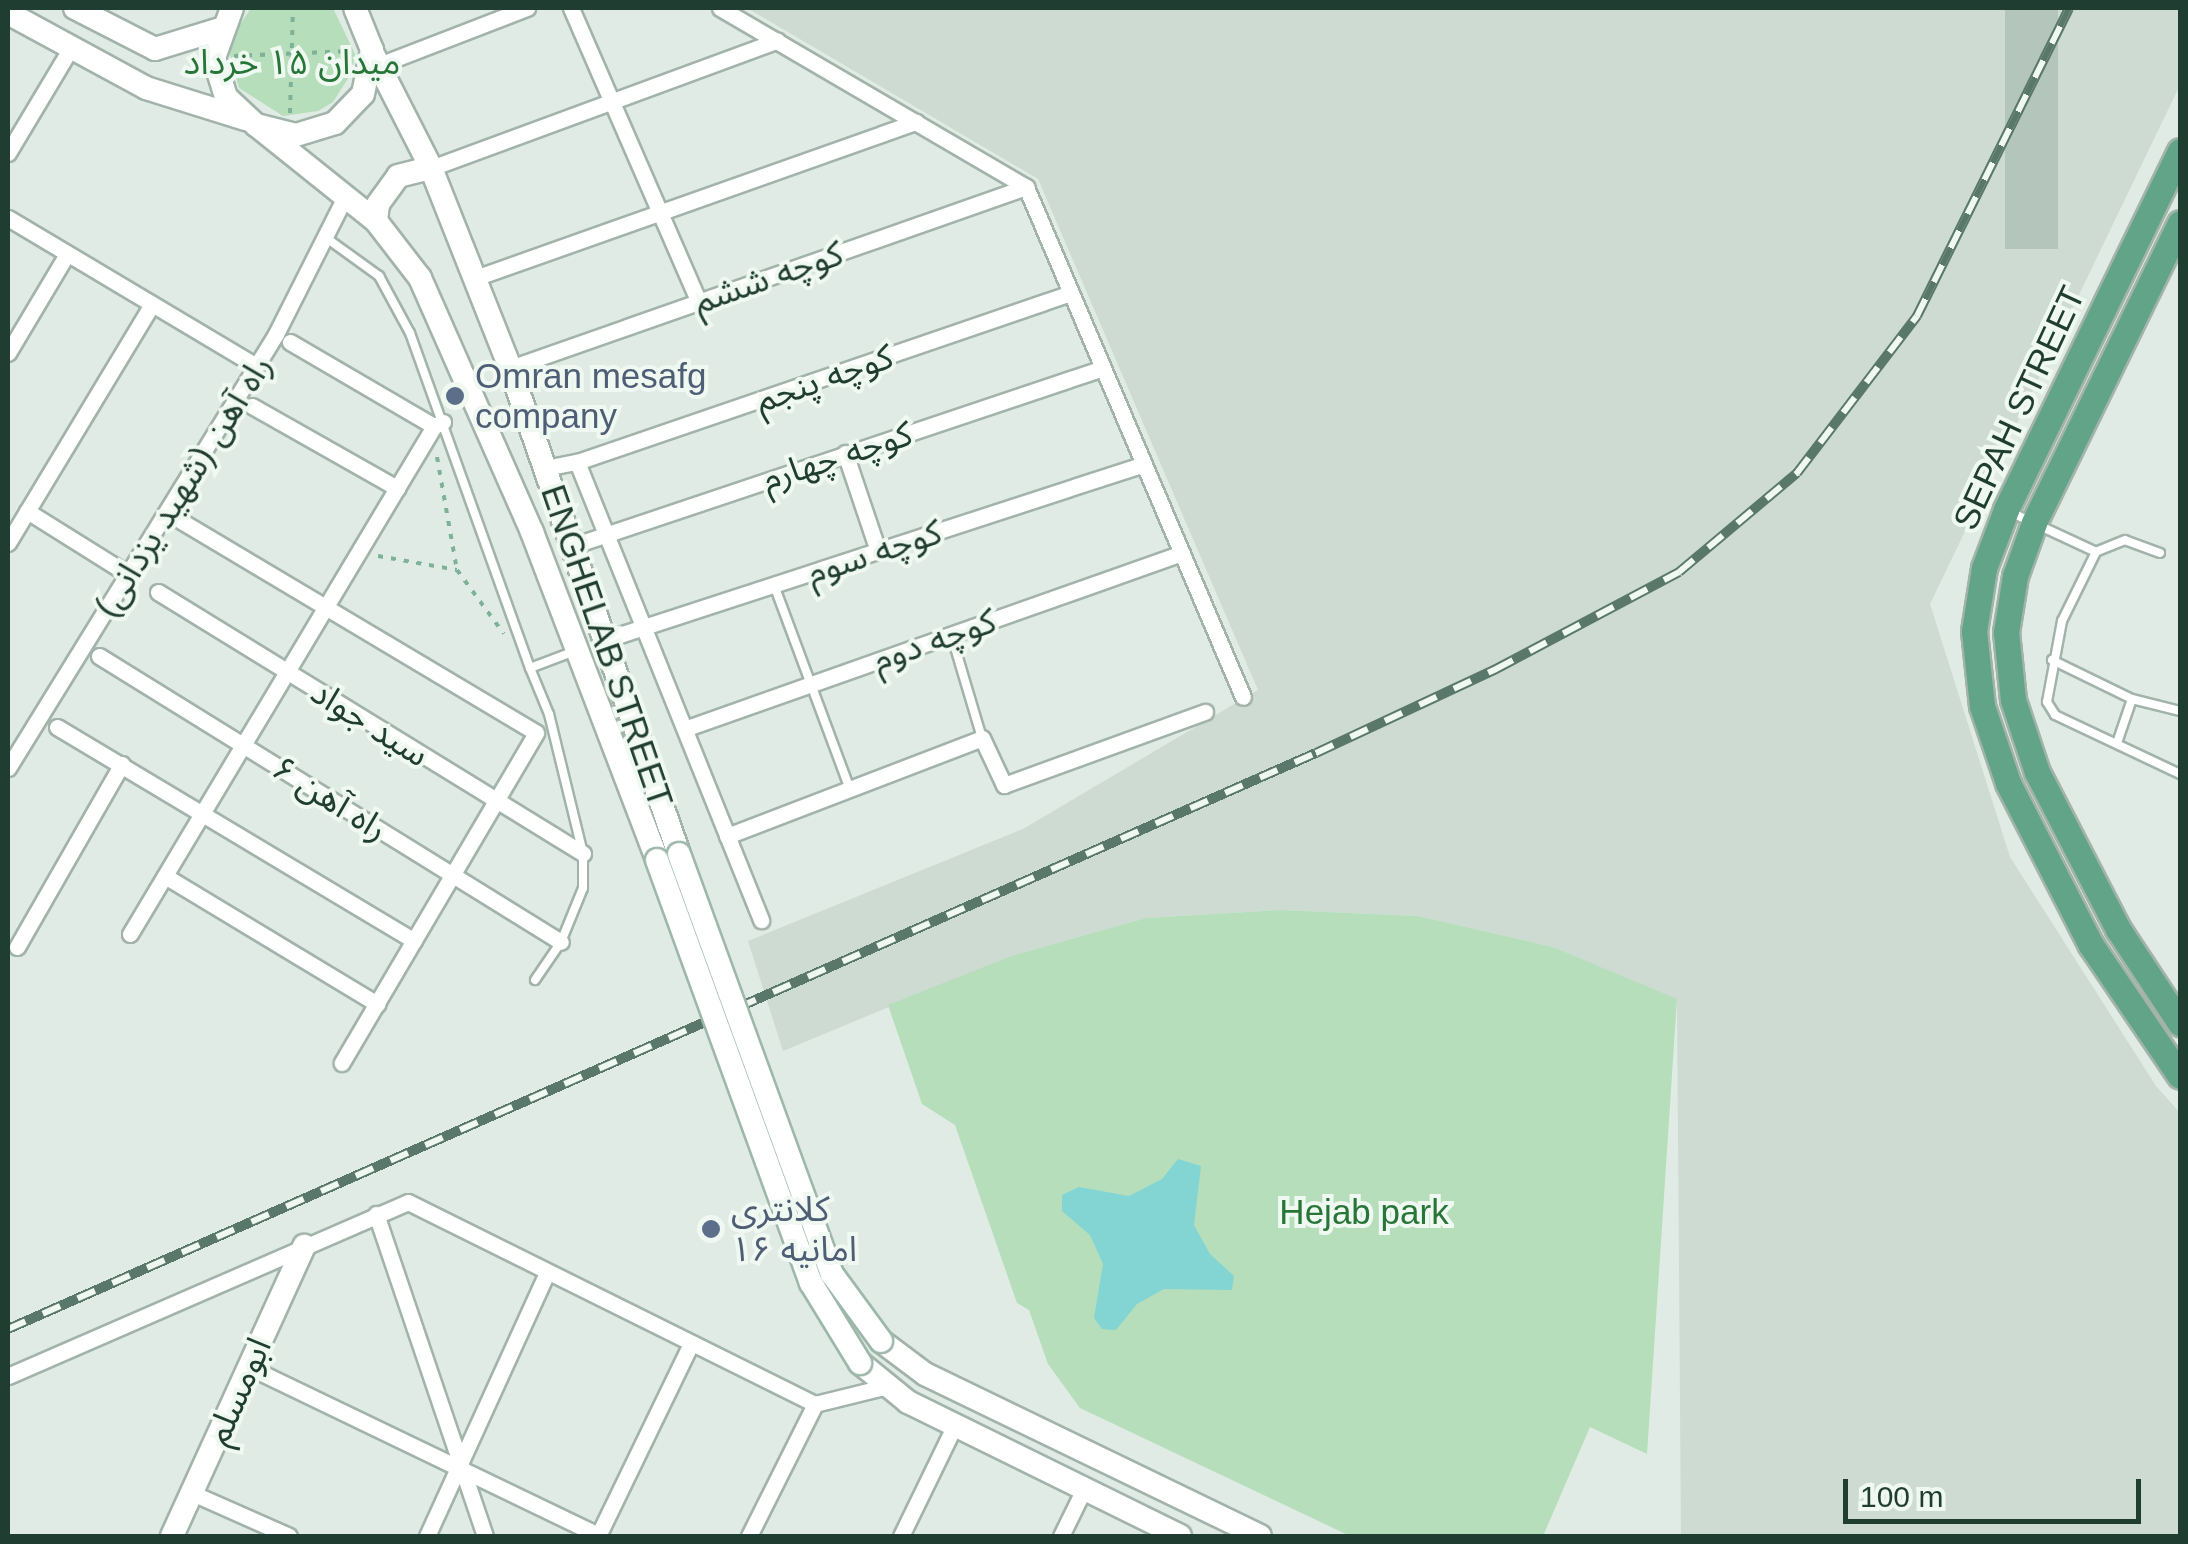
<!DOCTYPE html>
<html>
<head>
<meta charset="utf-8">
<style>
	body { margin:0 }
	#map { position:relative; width:2188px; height:1544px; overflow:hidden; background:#dfebe4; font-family:Arial,"Noto Sans Arabic",sans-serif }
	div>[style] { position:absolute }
	.built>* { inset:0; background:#cddbd2 }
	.green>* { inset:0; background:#b6deba }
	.water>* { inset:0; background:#83d5d4 }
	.building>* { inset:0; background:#b4c6bc; transform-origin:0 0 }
	.path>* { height:4px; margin-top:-2px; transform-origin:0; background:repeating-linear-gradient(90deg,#7db198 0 5px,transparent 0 13px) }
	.roads { filter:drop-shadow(2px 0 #a2b3aa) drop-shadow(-2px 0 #a2b3aa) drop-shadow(0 2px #a2b3aa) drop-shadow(0 -2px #a2b3aa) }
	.lane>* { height:8px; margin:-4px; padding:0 4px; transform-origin:4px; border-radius:4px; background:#fff }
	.street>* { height:15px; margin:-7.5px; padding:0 7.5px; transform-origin:7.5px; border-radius:7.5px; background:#fff }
	.secondary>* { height:22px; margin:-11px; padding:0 11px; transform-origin:11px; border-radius:11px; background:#fff }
	.primary>* { height:25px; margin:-12.5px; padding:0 12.5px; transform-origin:12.5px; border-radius:12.5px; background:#61a487 }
	.rail>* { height:10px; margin-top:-5px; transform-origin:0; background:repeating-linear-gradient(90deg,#f0f8f2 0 19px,#59786b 0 38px); box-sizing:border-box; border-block:2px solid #59786b }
	.bridges { filter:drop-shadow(2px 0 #9db8aa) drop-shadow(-2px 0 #9db8aa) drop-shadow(0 2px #9db8aa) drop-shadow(0 -2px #9db8aa) }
	.secondary-bridge>* { height:22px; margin:-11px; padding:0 11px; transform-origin:11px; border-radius:11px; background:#fff }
	.dots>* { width:28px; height:28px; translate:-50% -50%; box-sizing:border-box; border:5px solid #f0f8f2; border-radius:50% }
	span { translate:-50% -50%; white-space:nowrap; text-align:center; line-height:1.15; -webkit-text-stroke:8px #f0f8f2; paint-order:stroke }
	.park-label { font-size:35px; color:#277638 }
	.street-label { font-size:35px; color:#1f3d30 }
	.service-label { font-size:35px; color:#4e5e75 }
	.left { translate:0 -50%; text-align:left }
	.frame { position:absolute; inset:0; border:10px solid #1f3d30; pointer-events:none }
	.scale { position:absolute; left:1843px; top:1479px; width:298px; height:45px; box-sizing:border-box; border:5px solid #1f3d30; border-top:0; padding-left:12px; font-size:30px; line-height:35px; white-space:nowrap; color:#1f3d30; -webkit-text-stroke:8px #f0f8f2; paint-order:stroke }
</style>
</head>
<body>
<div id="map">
	<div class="built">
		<i style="clip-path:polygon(747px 8px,2180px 8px,2180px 85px,1930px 604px,2010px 857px,2156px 1086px,2180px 1113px,2180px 1536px,1681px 1536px,1677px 1000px,1553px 947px,1418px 916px,1280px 910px,1146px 918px,1014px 955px,783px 1051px,748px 941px,1023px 829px,1258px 690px,1038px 179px)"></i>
	</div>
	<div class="green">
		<i style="clip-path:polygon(251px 8px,333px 8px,355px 54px,352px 72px,333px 102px,318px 111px,283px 116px,239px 88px,230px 55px,232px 37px)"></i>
		<i style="clip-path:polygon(1280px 910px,1418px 916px,1553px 947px,1677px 999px,1647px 1454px,1590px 1427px,1543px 1536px,1350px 1536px,1080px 1408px,1048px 1364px,1029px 1310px,1017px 1303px,955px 1125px,922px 1104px,888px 1005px,1014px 955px,1146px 918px)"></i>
	</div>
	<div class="water">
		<i style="clip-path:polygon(1178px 1159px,1201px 1166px,1194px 1225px,1210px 1254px,1234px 1276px,1232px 1290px,1164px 1289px,1137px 1304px,1116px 1330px,1102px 1329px,1094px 1318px,1103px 1264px,1090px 1235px,1062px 1211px,1062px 1195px,1079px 1187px,1129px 1196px,1162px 1179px)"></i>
	</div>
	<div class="building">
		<i style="left:2005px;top:8px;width:53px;height:241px"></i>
	</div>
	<div class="path">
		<i style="left:234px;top:56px;width:116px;rotate:-2.5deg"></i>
		<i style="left:290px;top:113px;width:105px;rotate:-88.4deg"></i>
		<i style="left:437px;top:457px;width:115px;rotate:80deg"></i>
		<i style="left:457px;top:570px;width:79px;rotate:53.7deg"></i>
		<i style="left:378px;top:556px;width:80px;rotate:10deg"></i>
	</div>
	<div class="roads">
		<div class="lane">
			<i style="left:325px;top:237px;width:67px;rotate:35.8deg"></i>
			<i style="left:379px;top:276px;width:65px;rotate:61.5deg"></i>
			<i style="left:410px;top:333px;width:356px;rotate:70.3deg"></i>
			<i style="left:530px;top:668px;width:48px;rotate:-20.7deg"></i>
			<i style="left:2010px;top:512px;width:95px;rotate:24.9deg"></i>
			<i style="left:2160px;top:553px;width:37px;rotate:-160deg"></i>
			<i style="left:2125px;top:540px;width:31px;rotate:158deg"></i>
			<i style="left:2096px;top:552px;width:77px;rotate:116.2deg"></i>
			<i style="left:2062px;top:621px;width:82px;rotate:100.5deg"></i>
			<i style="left:2047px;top:702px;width:15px;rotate:58deg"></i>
			<i style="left:2055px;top:715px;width:138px;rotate:25.3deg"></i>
			<i style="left:774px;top:585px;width:215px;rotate:69.6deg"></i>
			<i style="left:951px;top:634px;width:109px;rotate:73.4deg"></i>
			<i style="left:2052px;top:660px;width:89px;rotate:26deg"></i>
			<i style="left:2132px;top:699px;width:49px;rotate:14deg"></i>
			<i style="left:530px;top:668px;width:50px;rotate:67.6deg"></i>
			<i style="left:549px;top:714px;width:143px;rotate:76.3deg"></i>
			<i style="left:583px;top:853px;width:35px;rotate:90deg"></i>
			<i style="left:583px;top:888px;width:58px;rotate:112.2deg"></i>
			<i style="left:561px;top:942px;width:46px;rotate:124.4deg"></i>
			<i style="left:2117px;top:743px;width:46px;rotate:-71.2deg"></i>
		</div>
		<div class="street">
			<i style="left:571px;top:8px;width:321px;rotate:66.5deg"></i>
			<i style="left:720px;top:8px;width:355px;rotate:30.3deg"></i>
			<i style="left:1026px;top:187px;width:554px;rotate:66.95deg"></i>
			<i style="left:379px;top:65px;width:159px;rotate:-21.1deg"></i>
			<i style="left:8px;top:153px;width:119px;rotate:-59.1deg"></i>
			<i style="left:431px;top:168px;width:369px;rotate:-20.2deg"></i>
			<i style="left:8px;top:218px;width:289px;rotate:30.8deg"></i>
			<i style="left:475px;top:278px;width:468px;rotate:-19.5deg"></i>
			<i style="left:290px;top:342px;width:167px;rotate:30.3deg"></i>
			<i style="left:8px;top:353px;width:115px;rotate:-59.2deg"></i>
			<i style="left:510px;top:368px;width:547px;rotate:-19.33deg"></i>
			<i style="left:252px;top:406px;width:167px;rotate:29.5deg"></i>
			<i style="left:845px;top:453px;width:103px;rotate:71.4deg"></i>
			<i style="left:577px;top:462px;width:522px;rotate:-18.89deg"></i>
			<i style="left:545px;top:468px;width:33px;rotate:-11deg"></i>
			<i style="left:577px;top:462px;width:494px;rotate:68.1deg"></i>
			<i style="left:27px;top:511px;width:119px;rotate:32deg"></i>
			<i style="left:181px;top:521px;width:413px;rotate:30.8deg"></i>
			<i style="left:536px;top:733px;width:383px;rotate:120.5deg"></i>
			<i style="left:8px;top:543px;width:279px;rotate:-58.9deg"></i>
			<i style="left:572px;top:546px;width:560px;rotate:-18.53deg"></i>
			<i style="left:158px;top:592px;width:499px;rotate:31.6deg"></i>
			<i style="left:604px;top:640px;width:568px;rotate:-18.05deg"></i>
			<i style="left:99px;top:656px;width:543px;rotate:31.76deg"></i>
			<i style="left:57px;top:727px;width:416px;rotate:30.9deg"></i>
			<i style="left:687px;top:728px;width:525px;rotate:-19.47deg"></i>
			<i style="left:8px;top:768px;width:510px;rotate:-58.3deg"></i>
			<i style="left:276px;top:334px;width:153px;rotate:-63.3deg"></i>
			<i style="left:727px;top:836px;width:273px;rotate:-21deg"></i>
			<i style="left:982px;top:738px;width:52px;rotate:64.9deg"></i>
			<i style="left:1004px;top:785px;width:214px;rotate:-20deg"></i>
			<i style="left:165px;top:876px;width:248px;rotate:31.1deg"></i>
			<i style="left:130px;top:934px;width:592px;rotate:-59.1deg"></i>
			<i style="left:434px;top:426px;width:10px;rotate:-24deg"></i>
			<i style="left:17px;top:947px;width:211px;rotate:-60.2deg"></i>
			<i style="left:376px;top:1214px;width:340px;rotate:71.3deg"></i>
			<i style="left:249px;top:1367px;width:390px;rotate:25.7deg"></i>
			<i style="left:8px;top:1376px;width:436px;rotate:-23.5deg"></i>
			<i style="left:408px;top:1202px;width:454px;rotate:26.4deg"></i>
			<i style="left:815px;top:1404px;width:75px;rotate:-13.9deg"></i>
			<i style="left:192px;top:1493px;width:106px;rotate:23.9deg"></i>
			<i style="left:427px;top:1536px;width:289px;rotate:-65.5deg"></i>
			<i style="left:598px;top:1536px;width:213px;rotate:-64.2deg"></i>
			<i style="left:749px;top:1536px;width:148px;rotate:-63.4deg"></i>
			<i style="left:901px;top:1536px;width:123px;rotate:-64.1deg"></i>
			<i style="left:1061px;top:1536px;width:52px;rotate:-63.9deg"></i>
		</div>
		<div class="secondary">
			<i style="left:75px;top:8px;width:90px;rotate:27.1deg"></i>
			<i style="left:155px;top:49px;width:68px;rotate:-17.1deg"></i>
			<i style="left:232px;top:8px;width:53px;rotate:109.8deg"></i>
			<i style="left:214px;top:58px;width:41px;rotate:72.9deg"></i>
			<i style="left:226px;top:97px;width:41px;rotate:43deg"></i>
			<i style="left:256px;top:125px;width:41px;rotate:14deg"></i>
			<i style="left:296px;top:135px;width:41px;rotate:-17.1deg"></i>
			<i style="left:335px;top:123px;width:40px;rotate:-46deg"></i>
			<i style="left:363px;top:94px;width:45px;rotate:-78.4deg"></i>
			<i style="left:372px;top:50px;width:45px;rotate:-112deg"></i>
			<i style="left:8px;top:13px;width:157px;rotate:28.5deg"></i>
			<i style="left:146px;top:88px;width:104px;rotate:17.4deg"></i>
			<i style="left:372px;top:52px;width:130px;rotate:63deg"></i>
			<i style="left:431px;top:168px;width:215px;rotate:68.4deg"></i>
			<i style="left:510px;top:368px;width:515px;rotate:70.83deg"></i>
			<i style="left:256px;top:125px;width:154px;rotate:38.7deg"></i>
			<i style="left:376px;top:221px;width:72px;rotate:52.3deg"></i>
			<i style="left:420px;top:278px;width:278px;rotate:66.2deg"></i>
			<i style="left:532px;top:532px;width:351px;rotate:69.1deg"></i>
			<i style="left:376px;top:221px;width:17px;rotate:-83deg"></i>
			<i style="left:378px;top:204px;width:34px;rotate:-54deg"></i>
			<i style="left:398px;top:176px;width:34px;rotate:-14deg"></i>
			<i style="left:881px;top:1341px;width:55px;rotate:36.9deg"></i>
			<i style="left:925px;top:1374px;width:372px;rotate:25.8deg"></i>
			<i style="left:860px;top:1363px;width:62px;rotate:39.1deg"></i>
			<i style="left:908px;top:1402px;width:303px;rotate:26.2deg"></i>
			<i style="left:172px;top:1536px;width:319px;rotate:-65.5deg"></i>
		</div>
		<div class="primary">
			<i style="left:2180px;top:151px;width:399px;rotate:115.9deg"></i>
			<i style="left:2006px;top:510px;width:62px;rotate:110.8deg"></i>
			<i style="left:1984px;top:568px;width:64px;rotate:99deg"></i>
			<i style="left:1974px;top:631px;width:75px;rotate:83.9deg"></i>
			<i style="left:1982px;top:706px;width:81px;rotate:71.3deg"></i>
			<i style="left:2008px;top:783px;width:182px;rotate:62.9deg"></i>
			<i style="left:2091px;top:945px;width:158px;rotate:55.8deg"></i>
			<i style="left:2180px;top:223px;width:334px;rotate:116deg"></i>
			<i style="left:2034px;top:523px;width:56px;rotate:109.7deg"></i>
			<i style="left:2015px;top:576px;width:57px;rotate:99.1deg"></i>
			<i style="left:2006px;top:632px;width:68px;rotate:84.1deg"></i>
			<i style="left:2013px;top:700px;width:76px;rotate:71.6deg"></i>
			<i style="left:2037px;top:772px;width:177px;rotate:62.7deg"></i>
			<i style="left:2118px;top:929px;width:113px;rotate:56.6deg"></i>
		</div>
	</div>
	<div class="rail">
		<i style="left:8px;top:1329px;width:1429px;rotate:-23.77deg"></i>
		<i style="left:1316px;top:753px;width:199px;rotate:-25deg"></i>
		<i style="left:1496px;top:669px;width:207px;rotate:-27.9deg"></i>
		<i style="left:1679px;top:572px;width:154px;rotate:-40deg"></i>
		<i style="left:1797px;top:473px;width:198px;rotate:-52.6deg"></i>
		<i style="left:1917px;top:316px;width:343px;rotate:-63.7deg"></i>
	</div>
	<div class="bridges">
		<div class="secondary-bridge">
			<i style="left:679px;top:854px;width:447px;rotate:70deg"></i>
			<i style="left:832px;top:1274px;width:83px;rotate:53.8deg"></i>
			<i style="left:657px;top:860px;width:450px;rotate:70deg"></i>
			<i style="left:811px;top:1283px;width:94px;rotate:58.5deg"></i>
		</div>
	</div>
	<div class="dots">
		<i style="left:455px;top:396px;background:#5c6f8a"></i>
		<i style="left:711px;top:1229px;background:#5c6f8a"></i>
	</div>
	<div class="park-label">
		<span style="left:292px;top:62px">میدان ۱۵ خرداد</span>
		<span style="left:1364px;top:1212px">Hejab park</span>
	</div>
	<div class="street-label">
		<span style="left:768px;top:277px;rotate:-19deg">کوچه ششم</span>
		<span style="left:824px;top:378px;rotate:-19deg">کوچه پنجم</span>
		<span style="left:2019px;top:408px;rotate:-65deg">SEPAH STREET</span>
		<span style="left:837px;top:456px;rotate:-18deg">کوچه چهارم</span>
		<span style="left:183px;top:486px;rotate:-58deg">راه آهن (شهید یزدانی)</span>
		<span style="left:874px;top:552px;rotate:-18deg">کوچه سوم</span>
		<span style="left:934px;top:640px;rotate:-19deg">کوچه دوم</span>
		<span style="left:607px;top:646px;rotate:71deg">ENGHELAB STREET</span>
		<span style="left:370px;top:723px;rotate:32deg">سید جواد</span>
		<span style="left:330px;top:798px;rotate:32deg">راه آهن ۶</span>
		<span style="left:238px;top:1391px;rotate:-66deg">ابومسلم</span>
	</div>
	<div class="service-label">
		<span class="left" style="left:475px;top:396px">Omran mesafg<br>company</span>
		<span class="left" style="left:731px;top:1229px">کلانتری<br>۱۶ امانیه</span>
	</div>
	<div class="frame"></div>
	<div class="scale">100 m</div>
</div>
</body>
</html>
